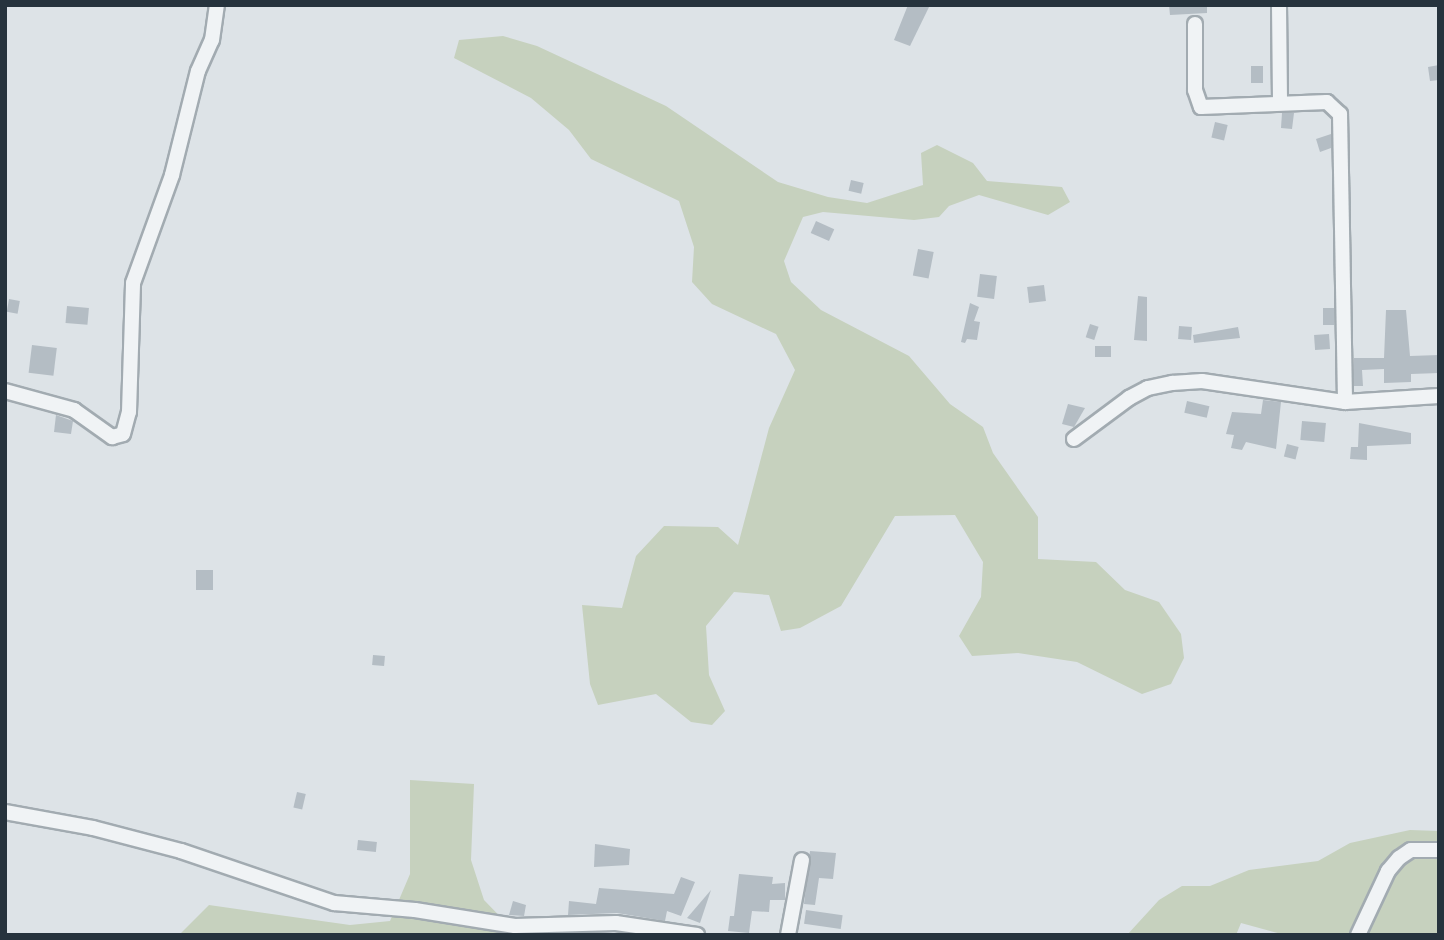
<!DOCTYPE html>
<html>
<head>
<meta charset="utf-8">
<style>
	body { margin:0 }
	#map { position:relative; width:1444px; height:940px; overflow:hidden; background:#dde3e7; font-family:Poppins,sans-serif }
	div>[style] { position:absolute }
	.green>* { inset:0; background:#c6d1be }
	.building>* { inset:0; background:#b4bdc4; transform-origin:0 0 }
	.roads { filter:drop-shadow(2px 0 #a2abb1) drop-shadow(-2px 0 #a2abb1) drop-shadow(0 2px #a2abb1) drop-shadow(0 -2px #a2abb1) }
	.minor>* { height:14px; margin:-7px; padding:0 7px; transform-origin:7px; border-radius:7px; background:#f0f3f5 }
	span { translate:-50% -50%; white-space:nowrap; text-align:center; line-height:1.15; -webkit-text-stroke:6px #ecf1f5; paint-order:stroke }
	.frame { position:absolute; inset:0; border:7px solid #26333d; pointer-events:none }
</style>
</head>
<body>
<div id="map">
	<div class="green">
		<i style="clip-path:polygon(503px 36px,537px 46px,666px 106px,778px 182px,828px 197px,867px 203px,923px 185px,921px 153px,937px 145px,973px 163px,987px 181px,1062px 187px,1070px 202px,1048px 215px,979px 195px,949px 206px,939px 217px,914px 220px,823px 212px,803px 217px,784px 261px,791px 282px,821px 310px,909px 356px,950px 404px,983px 427px,993px 453px,1038px 517px,1038px 559px,1096px 562px,1125px 590px,1159px 602px,1181px 634px,1184px 658px,1171px 684px,1142px 694px,1077px 662px,1018px 653px,972px 656px,959px 636px,981px 597px,983px 562px,955px 515px,895px 516px,841px 606px,800px 628px,781px 631px,769px 595px,734px 592px,706px 626px,709px 675px,725px 711px,712px 725px,691px 722px,656px 694px,598px 705px,590px 684px,582px 605px,622px 608px,636px 556px,664px 526px,718px 527px,738px 545px,769px 428px,795px 370px,776px 334px,712px 304px,692px 282px,694px 247px,679px 201px,591px 159px,569px 130px,531px 98px,454px 58px,459px 40px)"></i>
		<i style="clip-path:polygon(410px 780px,474px 784px,471px 860px,484px 900px,518px 935px,179px 935px,209px 905px,350px 925px,390px 921px,410px 874px)"></i>
		<i style="clip-path:polygon(1410px 830px,1439px 831px,1439px 935px,1285px 935px,1241px 923px,1236px 935px,1127px 935px,1159px 900px,1182px 886px,1210px 886px,1249px 870px,1318px 861px,1350px 843px)"></i>
	</div>
	<div class="building">
		<i style="clip-path:polygon(908px 5px,930px 5px,910px 46px,894px 40px)"></i>
		<i style="clip-path:polygon(1169px 5px,1207px 5px,1207px 13px,1170px 15px)"></i>
		<i style="clip-path:polygon(1439px 65px,1439px 80px,1430px 81px,1428px 67px)"></i>
		<i style="left:1251px;top:66px;width:12px;height:17px"></i>
		<i style="clip-path:polygon(1282px 113px,1294px 113px,1292px 129px,1281px 128px)"></i>
		<i style="left:1215px;top:122px;width:13px;height:16px;rotate:13deg"></i>
		<i style="clip-path:polygon(1331px 134px,1331px 148px,1320px 152px,1316px 139px)"></i>
		<i style="left:851px;top:180px;width:13px;height:11px;rotate:13deg"></i>
		<i style="left:816px;top:221px;width:20px;height:13px;rotate:24deg"></i>
		<i style="left:918px;top:249px;width:16px;height:27px;rotate:11deg"></i>
		<i style="left:980px;top:274px;width:17px;height:23px;rotate:7deg"></i>
		<i style="left:1044px;top:285px;width:16px;height:17px;rotate:83deg"></i>
		<i style="clip-path:polygon(1138px 296px,1147px 297px,1147px 341px,1134px 340px)"></i>
		<i style="left:9px;top:299px;width:11px;height:13px;rotate:10deg"></i>
		<i style="clip-path:polygon(970px 303px,979px 307px,974px 321px,980px 322px,977px 340px,967px 339px,965px 343px,961px 342px)"></i>
		<i style="left:67px;top:306px;width:22px;height:17px;rotate:5deg"></i>
		<i style="left:1334px;top:308px;width:17px;height:11px;rotate:90deg"></i>
		<i style="clip-path:polygon(1386px 310px,1406px 310px,1410px 356px,1439px 355px,1439px 373px,1411px 374px,1411px 382px,1384px 383px,1384px 369px,1362px 370px,1363px 386px,1354px 386px,1354px 358px,1384px 358px)"></i>
		<i style="left:1090px;top:324px;width:9px;height:14px;rotate:18deg"></i>
		<i style="left:1179px;top:326px;width:13px;height:13px;rotate:4deg"></i>
		<i style="clip-path:polygon(1238px 327px,1240px 338px,1194px 343px,1193px 335px)"></i>
		<i style="left:1329px;top:334px;width:15px;height:15px;rotate:86deg"></i>
		<i style="left:32px;top:345px;width:25px;height:28px;rotate:7deg"></i>
		<i style="left:1111px;top:346px;width:11px;height:16px;rotate:90deg"></i>
		<i style="clip-path:polygon(1263px 400px,1281px 402px,1276px 449px,1246px 442px,1242px 450px,1231px 448px,1234px 435px,1226px 434px,1232px 412px,1261px 414px)"></i>
		<i style="left:1187px;top:401px;width:23px;height:12px;rotate:13deg"></i>
		<i style="clip-path:polygon(1068px 404px,1085px 408px,1074px 427px,1062px 424px)"></i>
		<i style="clip-path:polygon(56px 415px,73px 421px,71px 434px,54px 432px)"></i>
		<i style="left:1302px;top:421px;width:24px;height:19px;rotate:5deg"></i>
		<i style="clip-path:polygon(1359px 423px,1411px 433px,1411px 444px,1367px 446px,1367px 460px,1350px 459px,1351px 447px,1358px 447px)"></i>
		<i style="left:1287px;top:444px;width:12px;height:13px;rotate:14deg"></i>
		<i style="left:196px;top:570px;width:17px;height:20px"></i>
		<i style="left:373px;top:655px;width:12px;height:10px;rotate:5deg"></i>
		<i style="left:297px;top:792px;width:9px;height:16px;rotate:13deg"></i>
		<i style="left:358px;top:840px;width:19px;height:10px;rotate:6deg"></i>
		<i style="clip-path:polygon(595px 844px,630px 849px,629px 865px,594px 867px)"></i>
		<i style="clip-path:polygon(810px 851px,836px 853px,833px 879px,819px 878px,815px 905px,804px 904px)"></i>
		<i style="clip-path:polygon(739px 874px,773px 877px,772px 884px,785px 883px,785px 900px,770px 900px,769px 912px,752px 911px,749px 933px,728px 931px,730px 916px,734px 916px)"></i>
		<i style="clip-path:polygon(681px 877px,695px 882px,681px 916px,667px 911px,665px 921px,617px 913px,568px 915px,569px 901px,596px 904px,599px 888px,674px 894px)"></i>
		<i style="clip-path:polygon(711px 890px,700px 923px,687px 918px)"></i>
		<i style="clip-path:polygon(513px 901px,526px 905px,524px 916px,509px 915px)"></i>
		<i style="left:806px;top:910px;width:37px;height:14px;rotate:8deg"></i>
	</div>
	<div class="roads">
		<div class="minor">
			<i style="left:1279px;top:5px;width:97px;rotate:89.4deg"></i>
			<i style="left:1195px;top:24px;width:66px;rotate:90deg"></i>
			<i style="left:1195px;top:90px;width:18px;rotate:71deg"></i>
			<i style="left:1201px;top:107px;width:126px;rotate:-2.3deg"></i>
			<i style="left:1327px;top:102px;width:18px;rotate:43deg"></i>
			<i style="left:1340px;top:114px;width:288px;rotate:89deg"></i>
			<i style="left:5px;top:391px;width:72px;rotate:15.4deg"></i>
			<i style="left:74px;top:410px;width:47px;rotate:35.4deg"></i>
			<i style="left:112px;top:437px;width:11px;rotate:-15deg"></i>
			<i style="left:123px;top:434px;width:23px;rotate:-75deg"></i>
			<i style="left:129px;top:412px;width:129px;rotate:-88.2deg"></i>
			<i style="left:133px;top:283px;width:115px;rotate:-70.1deg"></i>
			<i style="left:172px;top:175px;width:107px;rotate:-76deg"></i>
			<i style="left:198px;top:71px;width:34px;rotate:-66deg"></i>
			<i style="left:212px;top:40px;width:35px;rotate:-82deg"></i>
			<i style="left:1074px;top:439px;width:69px;rotate:-36.7deg"></i>
			<i style="left:1129px;top:398px;width:21px;rotate:-28deg"></i>
			<i style="left:1148px;top:388px;width:25px;rotate:-12deg"></i>
			<i style="left:1172px;top:383px;width:30px;rotate:-4deg"></i>
			<i style="left:1202px;top:381px;width:145px;rotate:8.4deg"></i>
			<i style="left:1345px;top:402px;width:94px;rotate:-3.7deg"></i>
			<i style="left:5px;top:812px;width:89px;rotate:10.3deg"></i>
			<i style="left:93px;top:828px;width:91px;rotate:14.6deg"></i>
			<i style="left:181px;top:851px;width:162px;rotate:18.8deg"></i>
			<i style="left:334px;top:903px;width:81px;rotate:4.9deg"></i>
			<i style="left:415px;top:910px;width:101px;rotate:9.1deg"></i>
			<i style="left:515px;top:926px;width:101px;rotate:-1.7deg"></i>
			<i style="left:616px;top:923px;width:82px;rotate:8.4deg"></i>
			<i style="left:788px;top:935px;width:76px;rotate:-79.4deg"></i>
			<i style="left:1358px;top:935px;width:71px;rotate:-64.9deg"></i>
			<i style="left:1388px;top:871px;width:17px;rotate:-50deg"></i>
			<i style="left:1399px;top:858px;width:14px;rotate:-34deg"></i>
			<i style="left:1411px;top:850px;width:28px"></i>
		</div>
	</div>
	<div class="frame"></div>
</div>
</body>
</html>
